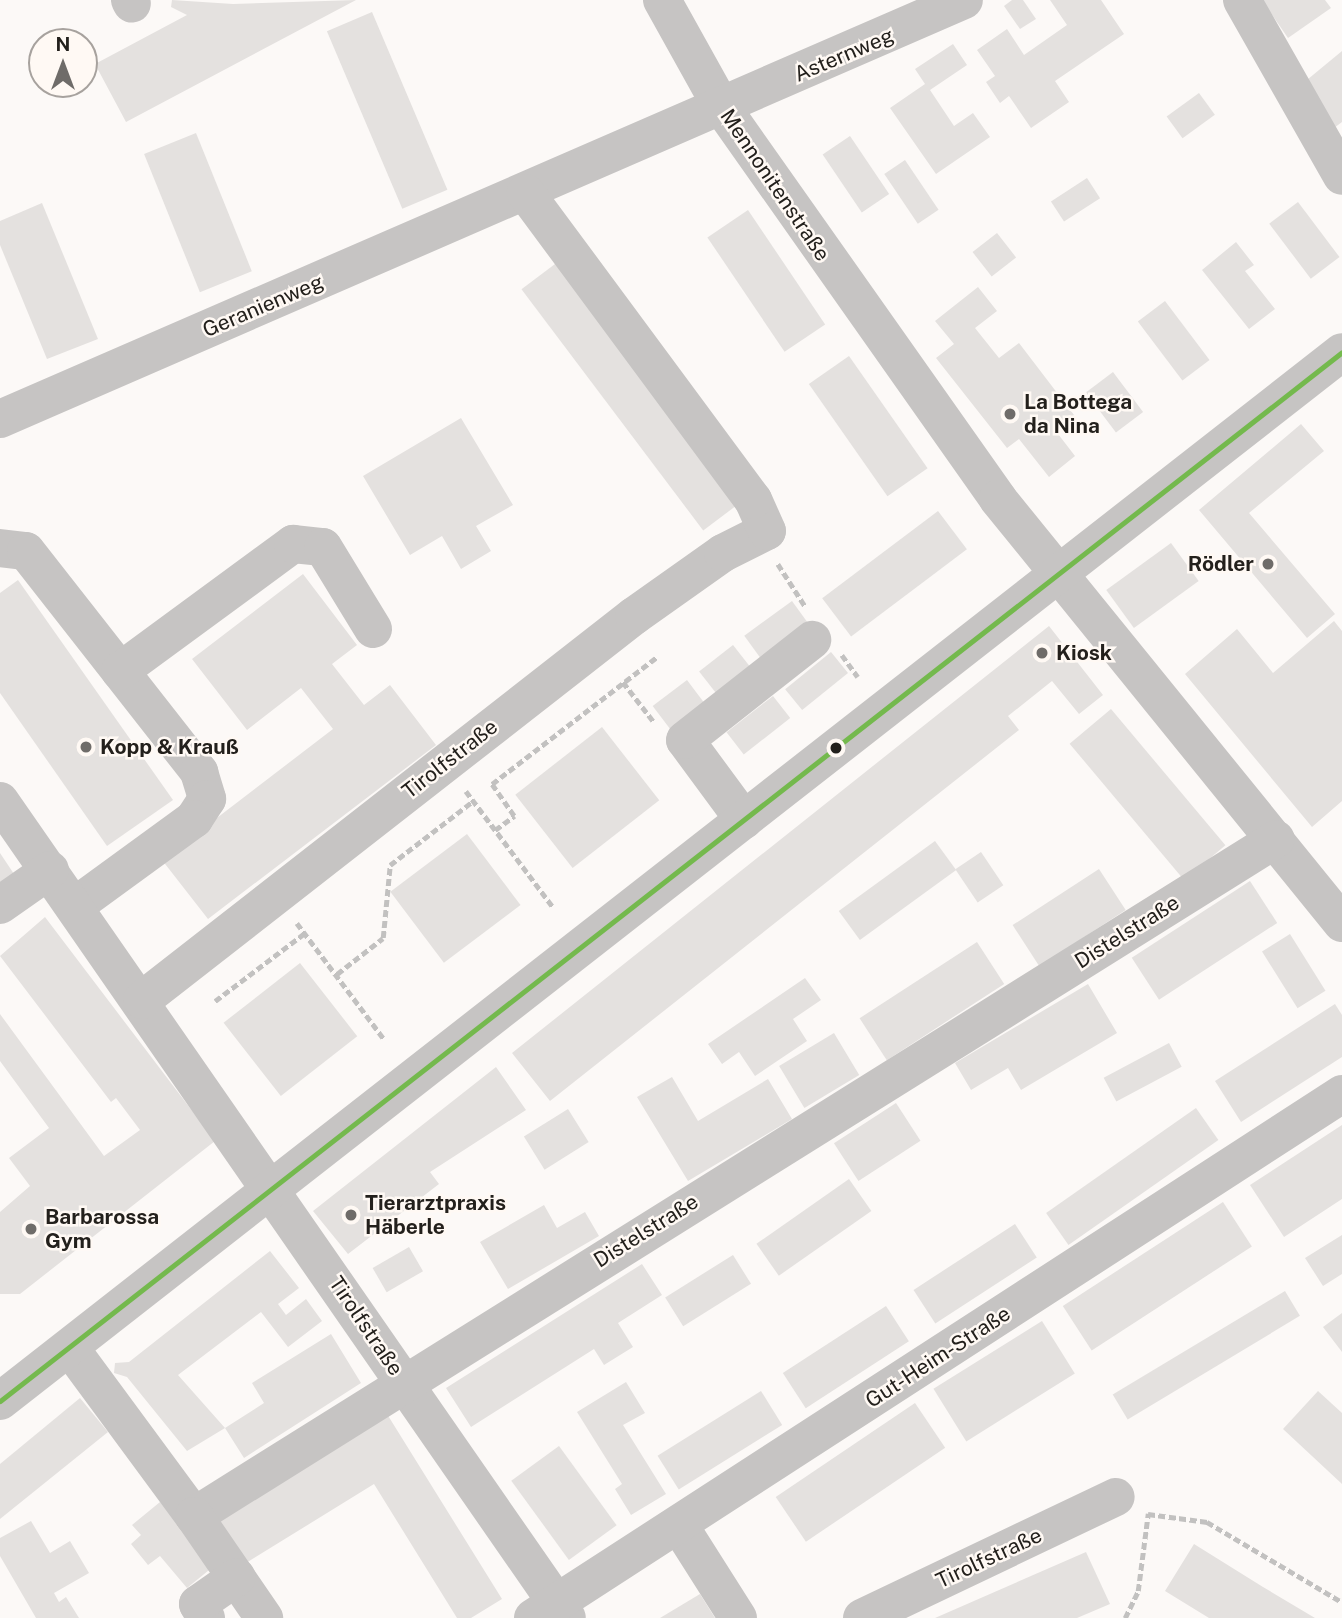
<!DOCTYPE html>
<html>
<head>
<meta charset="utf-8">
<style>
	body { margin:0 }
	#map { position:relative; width:1342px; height:1618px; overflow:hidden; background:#fcf9f7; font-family:"Public Sans",sans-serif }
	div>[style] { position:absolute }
	.building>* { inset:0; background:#e4e1df; transform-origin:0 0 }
	.path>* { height:4.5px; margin-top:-2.25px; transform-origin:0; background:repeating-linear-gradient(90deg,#c2c1c0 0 7px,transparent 0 10.5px) }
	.minor>* { height:38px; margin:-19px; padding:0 19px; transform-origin:19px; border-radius:19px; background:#c6c4c3 }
	.bus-1>* { height:5px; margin:-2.5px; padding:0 2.5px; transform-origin:2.5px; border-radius:2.5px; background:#74b94d }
	.dots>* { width:19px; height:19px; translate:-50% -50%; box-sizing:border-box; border:4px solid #fff9f4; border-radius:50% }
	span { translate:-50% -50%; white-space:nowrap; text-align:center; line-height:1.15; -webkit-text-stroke:5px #fff9f4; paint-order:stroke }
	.street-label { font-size:21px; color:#23201c }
	.poi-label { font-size:21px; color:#23201c; font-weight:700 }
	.left { translate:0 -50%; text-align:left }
	.right { translate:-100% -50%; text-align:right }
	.north { position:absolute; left:28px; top:28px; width:70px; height:70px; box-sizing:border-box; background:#fff9f4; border:2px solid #a7a29e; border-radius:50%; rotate:0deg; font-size:19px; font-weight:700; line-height:28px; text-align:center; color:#23201c }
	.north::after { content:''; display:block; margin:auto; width:24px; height:32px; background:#6f6c69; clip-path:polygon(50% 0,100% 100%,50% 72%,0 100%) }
</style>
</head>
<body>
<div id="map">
	<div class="building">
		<i style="clip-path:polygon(172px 0,233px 4px,356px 0,126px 122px,95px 64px,187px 15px,171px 7px)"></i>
		<i style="clip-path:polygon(1012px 0,1023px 0,1036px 19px,1020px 29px,1004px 6px)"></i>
		<i style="clip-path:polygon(1050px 0,1101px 0,1124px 34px,1055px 81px,1069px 102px,1031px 128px,1009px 96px,1000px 103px,986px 82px,995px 76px,977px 50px,1007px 29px,1024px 55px,1067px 25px)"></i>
		<i style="clip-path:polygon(1262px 0,1325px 0,1331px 8px,1288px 38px)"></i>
		<i style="left:372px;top:12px;width:193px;height:49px;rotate:67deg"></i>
		<i style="clip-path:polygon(953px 44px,967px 65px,930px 90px,954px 126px,973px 113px,990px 137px,936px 174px,890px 108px,925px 84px,915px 69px)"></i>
		<i style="clip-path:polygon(1342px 51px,1342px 122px,1330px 131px,1296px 89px)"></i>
		<i style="left:1199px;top:93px;width:27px;height:40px;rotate:54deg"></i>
		<i style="left:196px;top:133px;width:149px;height:56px;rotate:68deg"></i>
		<i style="left:850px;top:136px;width:70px;height:33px;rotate:56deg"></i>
		<i style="left:905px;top:160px;width:60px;height:25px;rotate:56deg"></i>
		<i style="left:1087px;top:178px;width:24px;height:43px;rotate:57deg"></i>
		<i style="left:1298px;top:202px;width:69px;height:36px;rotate:53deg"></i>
		<i style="clip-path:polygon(42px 203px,98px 339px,47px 359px,0 245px,0 221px)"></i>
		<i style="left:748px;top:210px;width:138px;height:49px;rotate:56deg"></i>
		<i style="left:997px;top:233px;width:31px;height:31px;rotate:52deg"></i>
		<i style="clip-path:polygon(1236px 242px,1254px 265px,1245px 271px,1275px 309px,1249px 329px,1202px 270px)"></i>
		<i style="left:563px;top:258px;width:302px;height:52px;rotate:53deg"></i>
		<i style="clip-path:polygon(978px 287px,997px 311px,975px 328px,999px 358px,1019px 343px,1074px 415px,1055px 430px,1075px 456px,1049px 477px,1019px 439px,1007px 448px,936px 358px,954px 344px,935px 321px)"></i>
		<i style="left:1165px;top:301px;width:74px;height:34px;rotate:53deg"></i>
		<i style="left:849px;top:356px;width:137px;height:49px;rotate:55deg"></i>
		<i style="left:1113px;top:372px;width:50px;height:34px;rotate:53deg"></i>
		<i style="clip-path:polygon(461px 418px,513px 505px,476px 526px,491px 551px,461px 569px,442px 536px,410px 555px,363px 476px)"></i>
		<i style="clip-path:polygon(1301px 424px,1324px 451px,1249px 513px,1335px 614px,1307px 638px,1199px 510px)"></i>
		<i style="left:938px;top:511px;width:48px;height:145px;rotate:53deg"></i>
		<i style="left:1171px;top:543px;width:47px;height:80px;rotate:54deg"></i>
		<i style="clip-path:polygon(303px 574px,357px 645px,332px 664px,364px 705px,390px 685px,436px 745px,208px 919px,162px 860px,333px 729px,301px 688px,247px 730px,192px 659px)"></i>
		<i style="clip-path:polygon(18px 580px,173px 800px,107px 846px,0 693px,0 593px)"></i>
		<i style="left:792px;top:601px;width:29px;height:59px;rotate:54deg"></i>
		<i style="clip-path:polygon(1334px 621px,1342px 631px,1342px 801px,1312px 827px,1185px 674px,1237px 629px,1273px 673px)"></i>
		<i style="clip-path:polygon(1049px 626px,1103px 695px,1079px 714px,1052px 681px,1008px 716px,1019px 730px,550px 1101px,512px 1053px)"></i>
		<i style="left:733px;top:645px;width:29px;height:43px;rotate:52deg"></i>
		<i style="left:831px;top:652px;width:27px;height:59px;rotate:51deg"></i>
		<i style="left:687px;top:680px;width:30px;height:43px;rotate:53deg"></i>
		<i style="left:773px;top:696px;width:28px;height:59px;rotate:52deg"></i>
		<i style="left:1111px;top:709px;width:178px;height:54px;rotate:50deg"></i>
		<i style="left:602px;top:727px;width:93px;height:110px;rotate:52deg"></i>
		<i style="left:467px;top:834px;width:89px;height:96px;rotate:53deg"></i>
		<i style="left:935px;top:841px;width:36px;height:119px;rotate:54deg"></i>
		<i style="left:981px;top:852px;width:40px;height:31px;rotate:56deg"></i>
		<i style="clip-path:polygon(0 853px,16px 877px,0 888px)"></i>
		<i style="left:1099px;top:869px;width:49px;height:103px;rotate:57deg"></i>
		<i style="left:1250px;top:881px;width:50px;height:141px;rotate:57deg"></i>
		<i style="clip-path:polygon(45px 917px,215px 1141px,20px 1294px,0 1294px,0 1212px,30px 1186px,9px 1158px,49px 1128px,0 1061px,0 1014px,104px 1156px,140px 1130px,116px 1098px,111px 1102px,0 956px)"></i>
		<i style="left:1290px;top:934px;width:67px;height:33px;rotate:58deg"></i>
		<i style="left:977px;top:942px;width:50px;height:140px;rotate:57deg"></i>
		<i style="left:300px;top:963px;width:93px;height:97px;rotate:52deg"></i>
		<i style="clip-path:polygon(805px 978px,821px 1000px,793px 1019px,807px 1041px,755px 1076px,739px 1052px,722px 1064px,708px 1044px)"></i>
		<i style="clip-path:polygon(1088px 984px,1117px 1033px,1021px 1090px,1008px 1068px,971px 1090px,955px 1063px)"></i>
		<i style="clip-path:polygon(1335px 1004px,1342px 1015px,1342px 1057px,1241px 1122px,1215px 1081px)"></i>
		<i style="left:834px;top:1033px;width:49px;height:64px;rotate:59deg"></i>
		<i style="left:1169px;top:1043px;width:27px;height:74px;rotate:62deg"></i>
		<i style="clip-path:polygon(496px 1067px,526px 1110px,430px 1172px,439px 1184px,348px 1254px,313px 1211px)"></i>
		<i style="clip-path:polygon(672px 1077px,698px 1121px,768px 1079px,792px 1119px,688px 1181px,637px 1097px)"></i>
		<i style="left:896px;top:1103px;width:45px;height:74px;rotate:57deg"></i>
		<i style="left:1196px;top:1108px;width:39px;height:183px;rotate:55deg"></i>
		<i style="left:568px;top:1109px;width:39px;height:52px;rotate:58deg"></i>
		<i style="clip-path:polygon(1342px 1125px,1342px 1199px,1284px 1237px,1250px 1185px)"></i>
		<i style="left:849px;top:1179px;width:39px;height:113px;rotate:55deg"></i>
		<i style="left:1223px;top:1202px;width:53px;height:191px;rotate:57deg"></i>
		<i style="clip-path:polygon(544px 1205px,557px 1228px,585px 1212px,599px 1236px,508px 1289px,480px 1242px)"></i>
		<i style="left:1015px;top:1224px;width:40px;height:121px;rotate:57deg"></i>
		<i style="clip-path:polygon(1342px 1235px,1342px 1274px,1323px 1286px,1305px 1258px)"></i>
		<i style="left:409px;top:1247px;width:28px;height:42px;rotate:60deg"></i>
		<i style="clip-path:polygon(270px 1251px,299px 1288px,278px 1304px,286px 1315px,306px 1299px,322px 1321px,288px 1347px,261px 1312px,178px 1375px,225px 1428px,187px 1451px,127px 1377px,114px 1373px,115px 1363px,129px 1362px)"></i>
		<i style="left:733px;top:1255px;width:34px;height:80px;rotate:58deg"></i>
		<i style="clip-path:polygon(642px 1264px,662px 1295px,618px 1323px,633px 1347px,604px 1365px,594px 1349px,471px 1427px,446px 1388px)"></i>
		<i style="left:1285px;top:1291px;width:29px;height:201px;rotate:59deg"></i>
		<i style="left:886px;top:1306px;width:42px;height:123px;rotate:57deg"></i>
		<i style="clip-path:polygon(1342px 1313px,1342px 1352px,1323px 1327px)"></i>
		<i style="left:1042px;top:1321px;width:62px;height:128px;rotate:58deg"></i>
		<i style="clip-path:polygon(331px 1334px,361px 1383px,244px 1458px,225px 1428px,264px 1403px,252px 1383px)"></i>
		<i style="clip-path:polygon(626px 1382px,645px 1413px,623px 1425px,666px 1494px,631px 1515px,615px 1489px,622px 1484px,577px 1412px)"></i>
		<i style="left:761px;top:1391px;width:40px;height:122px;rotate:58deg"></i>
		<i style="clip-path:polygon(1318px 1391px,1342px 1413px,1342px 1484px,1283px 1429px)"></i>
		<i style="clip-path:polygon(80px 1398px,108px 1432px,0 1519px,0 1464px)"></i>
		<i style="left:915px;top:1403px;width:54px;height:168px;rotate:56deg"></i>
		<i style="clip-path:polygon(387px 1414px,502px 1599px,471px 1618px,457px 1618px,374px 1484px,246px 1563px,218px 1518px)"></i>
		<i style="left:559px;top:1446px;width:98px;height:59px;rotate:54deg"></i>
		<i style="clip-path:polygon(160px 1502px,214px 1566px,187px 1588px,160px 1556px,148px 1565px,131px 1544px,141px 1535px,132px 1525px)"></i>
		<i style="clip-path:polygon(31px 1521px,50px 1553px,70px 1541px,89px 1573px,54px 1593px,59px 1602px,66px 1597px,79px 1618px,36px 1618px,0 1556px,0 1538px)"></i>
		<i style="clip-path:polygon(1194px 1544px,1263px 1587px,1315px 1618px,1209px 1618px,1165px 1591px)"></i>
		<i style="clip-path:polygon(1086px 1552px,1110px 1604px,1077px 1618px,935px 1618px)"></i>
		<i style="clip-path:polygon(700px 1594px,715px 1618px,660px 1618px)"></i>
	</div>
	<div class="path">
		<i style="left:778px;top:564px;width:50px;rotate:57.3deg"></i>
		<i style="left:842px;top:655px;width:27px;rotate:54deg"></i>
		<i style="left:623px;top:682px;width:51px;rotate:52.2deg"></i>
		<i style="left:466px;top:791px;width:146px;rotate:53.1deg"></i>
		<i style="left:495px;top:830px;width:24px;rotate:-36deg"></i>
		<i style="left:514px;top:816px;width:39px;rotate:-125deg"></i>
		<i style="left:492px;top:784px;width:208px;rotate:-37.6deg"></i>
		<i style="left:297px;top:923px;width:146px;rotate:53.1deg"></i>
		<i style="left:337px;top:974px;width:58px;rotate:-38deg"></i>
		<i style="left:383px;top:938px;width:73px;rotate:-84.5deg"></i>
		<i style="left:390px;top:865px;width:105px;rotate:-37.6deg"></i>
		<i style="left:215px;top:1001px;width:113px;rotate:-37.1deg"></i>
		<i style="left:1125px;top:1618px;width:30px;rotate:-64deg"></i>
		<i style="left:1138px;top:1591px;width:78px;rotate:-82.6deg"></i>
		<i style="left:1148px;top:1514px;width:60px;rotate:7.7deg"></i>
		<i style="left:1207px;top:1522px;width:157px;rotate:30.7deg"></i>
	</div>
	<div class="minor">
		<i style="left:130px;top:0;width:4px;rotate:63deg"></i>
		<i style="left:662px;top:0;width:121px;rotate:60.9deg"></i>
		<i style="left:721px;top:106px;width:481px;rotate:54.8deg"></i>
		<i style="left:998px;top:499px;width:546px;rotate:50.95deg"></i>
		<i style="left:1242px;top:0;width:202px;rotate:60.4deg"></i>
		<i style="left:0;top:419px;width:1051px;rotate:-23.49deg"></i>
		<i style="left:0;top:548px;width:26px;rotate:7deg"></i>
		<i style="left:26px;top:551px;width:281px;rotate:51.9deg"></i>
		<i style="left:199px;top:772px;width:28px;rotate:73deg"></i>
		<i style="left:207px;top:799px;width:24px;rotate:123deg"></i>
		<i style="left:194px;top:819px;width:146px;rotate:143.9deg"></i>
		<i style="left:120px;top:671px;width:215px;rotate:-36.3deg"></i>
		<i style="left:293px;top:544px;width:30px;rotate:6deg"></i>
		<i style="left:323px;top:547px;width:96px;rotate:58.6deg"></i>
		<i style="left:0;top:801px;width:994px;rotate:55.24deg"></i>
		<i style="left:744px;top:820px;width:99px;rotate:-126.4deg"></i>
		<i style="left:685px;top:740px;width:162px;rotate:-38.2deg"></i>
		<i style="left:0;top:905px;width:61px;rotate:-35deg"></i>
		<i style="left:142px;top:1000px;width:624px;rotate:-37.97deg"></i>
		<i style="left:634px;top:616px;width:109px;rotate:-35.3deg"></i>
		<i style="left:723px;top:553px;width:49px;rotate:-26.6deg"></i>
		<i style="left:767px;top:531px;width:34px;rotate:-114deg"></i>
		<i style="left:753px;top:500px;width:382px;rotate:-126.5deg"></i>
		<i style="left:70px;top:1348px;width:209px;rotate:53.6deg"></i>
		<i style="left:194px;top:1516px;width:1276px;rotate:-32.03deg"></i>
		<i style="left:0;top:1401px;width:1703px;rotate:-38.01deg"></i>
		<i style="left:194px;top:1516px;width:124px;rotate:55.5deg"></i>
		<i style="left:679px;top:1525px;width:110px;rotate:57.6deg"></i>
		<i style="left:206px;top:1618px;width:16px;rotate:-120deg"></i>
		<i style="left:198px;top:1604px;width:47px;rotate:-34.7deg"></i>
		<i style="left:533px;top:1618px;width:964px;rotate:-32.93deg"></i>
		<i style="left:862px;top:1618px;width:281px;rotate:-25.5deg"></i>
	</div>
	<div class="bus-1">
		<i style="left:0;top:1401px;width:1703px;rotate:-38.01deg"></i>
	</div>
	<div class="dots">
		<i style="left:1010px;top:414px;background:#6f6c69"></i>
		<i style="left:1268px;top:564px;background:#6f6c69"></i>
		<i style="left:1042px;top:653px;background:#6f6c69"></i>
		<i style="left:86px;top:747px;background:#6f6c69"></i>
		<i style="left:836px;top:748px;background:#23201c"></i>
		<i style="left:351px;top:1215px;background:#6f6c69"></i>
		<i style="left:31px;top:1229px;background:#6f6c69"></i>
	</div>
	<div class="street-label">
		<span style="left:844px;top:55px;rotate:-23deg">Asternweg</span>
		<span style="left:775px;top:185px;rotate:56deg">Mennonitenstraße</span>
		<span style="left:263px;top:306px;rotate:-23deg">Geranienweg</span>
		<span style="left:450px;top:759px;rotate:-38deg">Tirolfstraße</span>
		<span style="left:1127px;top:932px;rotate:-32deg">Distelstraße</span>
		<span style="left:646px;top:1231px;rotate:-32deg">Distelstraße</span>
		<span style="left:366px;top:1326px;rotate:56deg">Tirolfstraße</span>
		<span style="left:938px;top:1357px;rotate:-33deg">Gut-Heim-Straße</span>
		<span style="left:989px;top:1558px;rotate:-25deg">Tirolfstraße</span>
	</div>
	<div class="poi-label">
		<span class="left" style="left:1024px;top:414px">La Bottega<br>da Nina</span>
		<span class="right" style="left:1254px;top:564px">Rödler</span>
		<span class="left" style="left:1056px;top:653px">Kiosk</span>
		<span class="left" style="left:100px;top:747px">Kopp &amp; Krauß</span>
		<span class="left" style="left:365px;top:1215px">Tierarztpraxis<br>Häberle</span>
		<span class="left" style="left:45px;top:1229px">Barbarossa<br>Gym</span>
	</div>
	<div class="north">N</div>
</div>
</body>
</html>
